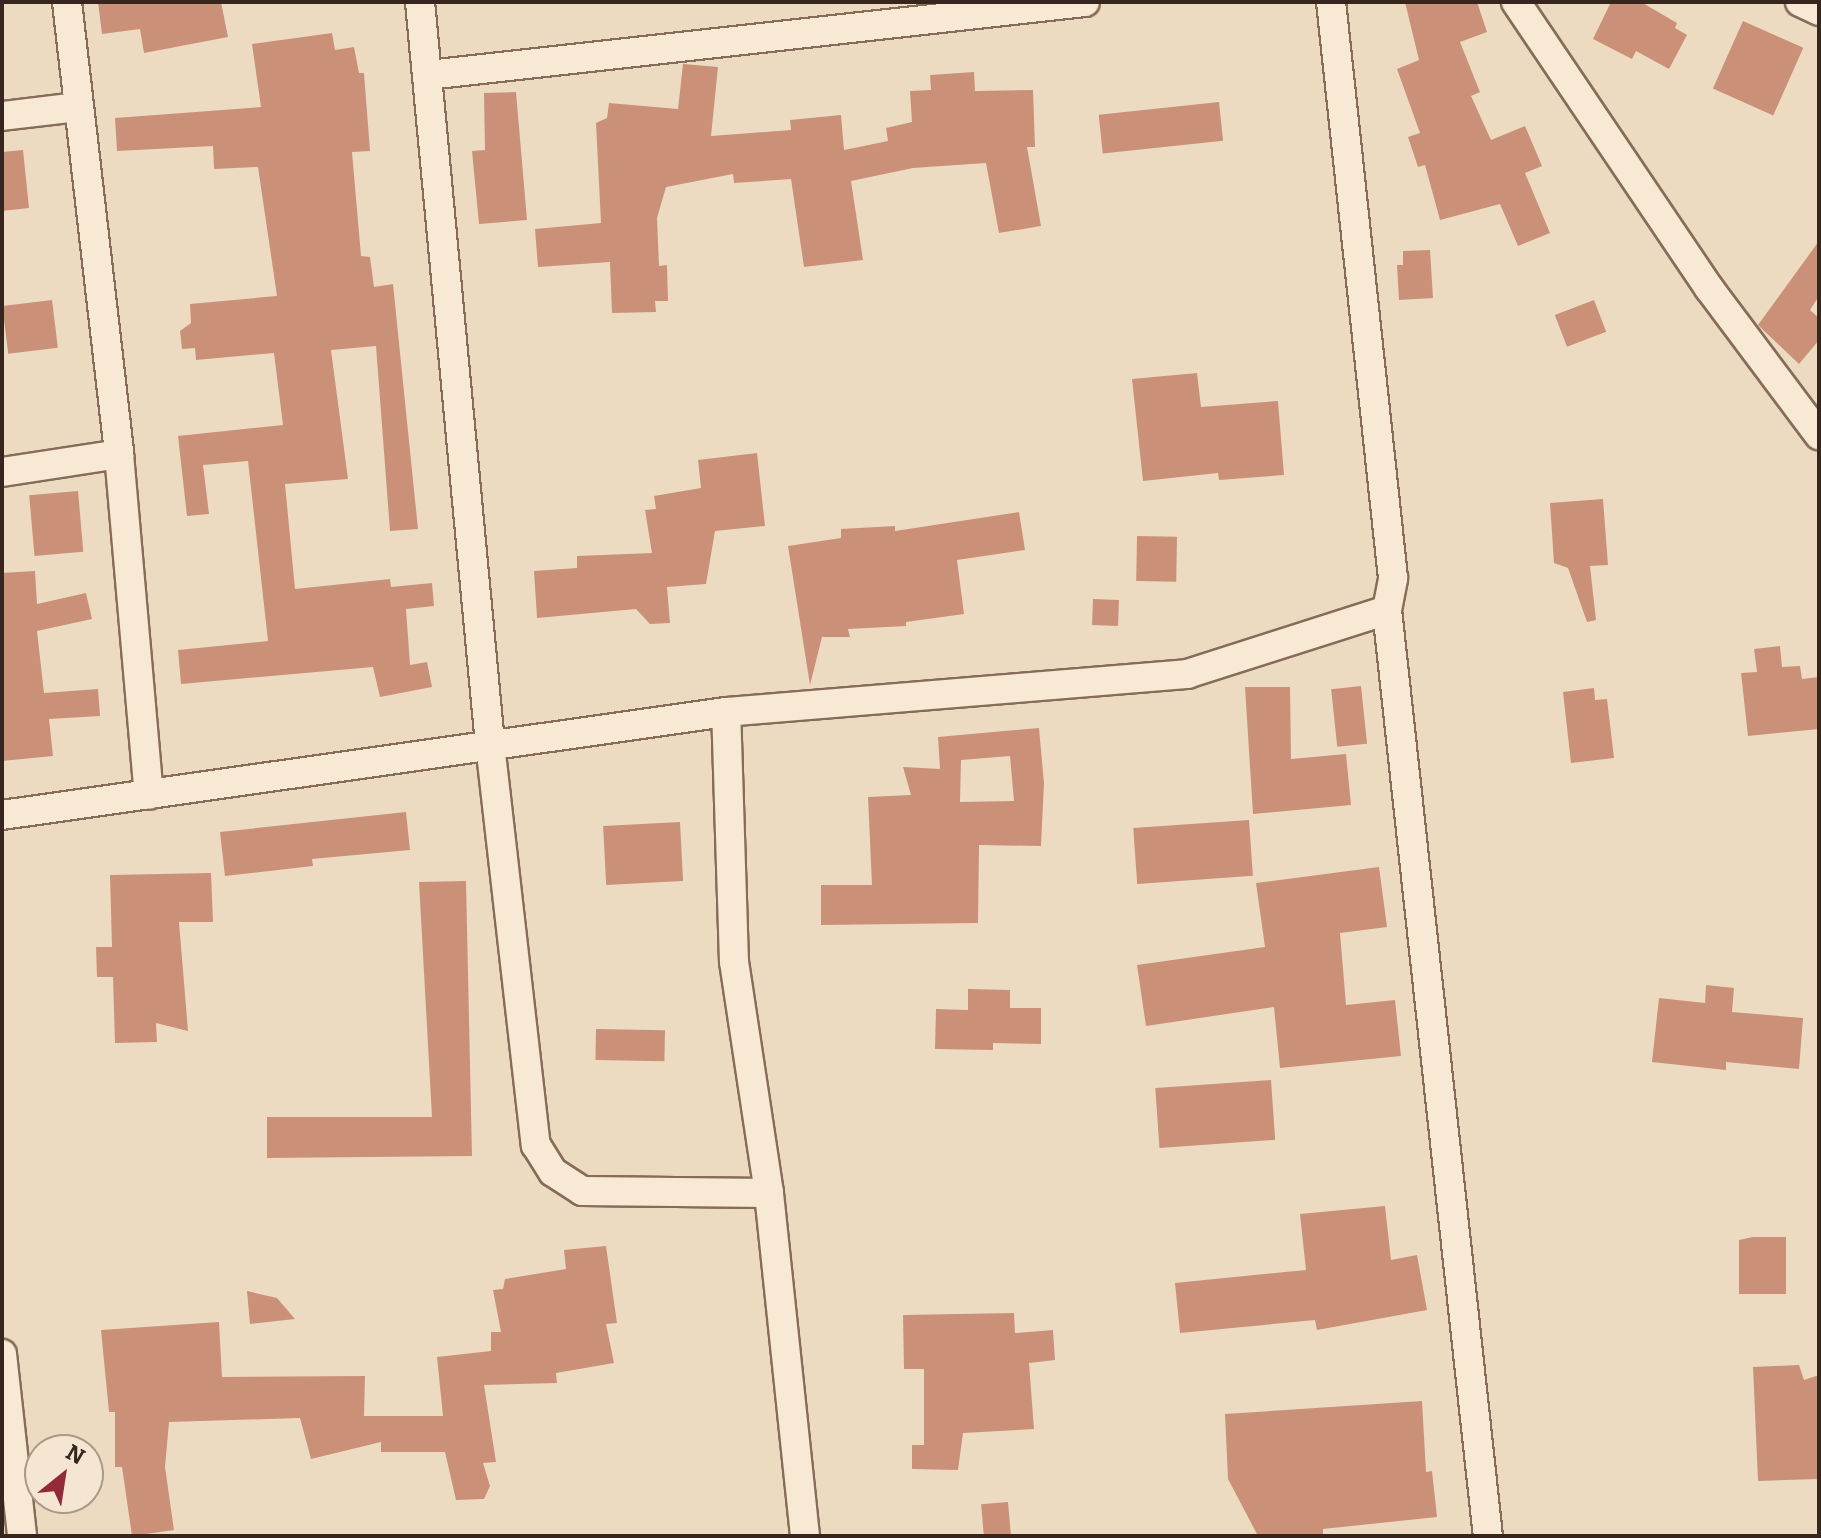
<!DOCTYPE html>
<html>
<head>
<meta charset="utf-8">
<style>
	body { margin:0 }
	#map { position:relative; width:1821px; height:1538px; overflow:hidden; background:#eddbc1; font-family:Bitter,serif }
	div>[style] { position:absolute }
	.building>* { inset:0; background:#ca9178; transform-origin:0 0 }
	.roads { filter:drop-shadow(2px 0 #866c59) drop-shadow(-2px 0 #866c59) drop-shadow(0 2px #866c59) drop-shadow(0 -2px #866c59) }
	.minor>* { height:28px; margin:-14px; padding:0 14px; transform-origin:14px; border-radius:14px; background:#f8e9d4 }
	span { translate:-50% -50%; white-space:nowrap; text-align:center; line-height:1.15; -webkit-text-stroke:8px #f4e6d1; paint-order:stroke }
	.frame { position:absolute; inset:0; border:4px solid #36261d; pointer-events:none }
	.north { position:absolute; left:24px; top:1434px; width:80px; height:80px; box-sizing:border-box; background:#f4e6d1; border:2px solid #a89989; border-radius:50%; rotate:30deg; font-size:22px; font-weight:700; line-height:32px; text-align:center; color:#36261d }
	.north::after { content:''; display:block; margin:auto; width:28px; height:36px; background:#942a37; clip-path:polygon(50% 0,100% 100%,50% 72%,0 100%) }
</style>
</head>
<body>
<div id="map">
	<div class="building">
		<i style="clip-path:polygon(98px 2px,221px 2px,228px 37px,144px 53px,140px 29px,102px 34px)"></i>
		<i style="clip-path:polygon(1405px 2px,1477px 2px,1487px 32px,1460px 42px,1480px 92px,1471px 96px,1491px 140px,1525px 126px,1542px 166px,1525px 173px,1550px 233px,1518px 246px,1500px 204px,1440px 220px,1425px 165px,1418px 167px,1408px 137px,1420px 133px,1397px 69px,1419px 60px)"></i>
		<i style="clip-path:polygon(1611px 2px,1641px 2px,1677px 23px,1675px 28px,1687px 35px,1669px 69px,1636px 51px,1632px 59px,1593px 39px)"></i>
		<i style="left:1743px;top:21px;width:66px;height:74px;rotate:24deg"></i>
		<i style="clip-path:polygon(332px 33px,335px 50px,354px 47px,359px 73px,364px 73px,370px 151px,352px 152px,361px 256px,370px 257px,374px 287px,393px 284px,418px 529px,390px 531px,376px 346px,331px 350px,348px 479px,285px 484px,295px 589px,390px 579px,391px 587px,432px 583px,434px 606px,406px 609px,410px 665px,427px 662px,432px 687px,380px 697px,373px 667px,181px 684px,178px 650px,268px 641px,248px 461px,203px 465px,209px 514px,187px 516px,178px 436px,283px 425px,274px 353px,196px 360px,195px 348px,182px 349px,180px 331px,191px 323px,190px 304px,277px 296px,258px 167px,214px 169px,213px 146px,117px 151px,115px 118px,261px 107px,252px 44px)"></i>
		<i style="clip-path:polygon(683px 64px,718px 67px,711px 136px,791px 130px,790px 120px,841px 115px,844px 150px,888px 141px,886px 128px,912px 122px,910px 91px,931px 90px,930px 75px,974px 72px,975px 91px,1033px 90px,1035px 147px,1027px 147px,1041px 226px,999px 233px,986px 163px,913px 168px,851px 181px,863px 260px,804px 267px,791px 179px,734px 183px,733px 174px,666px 187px,657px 218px,659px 266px,667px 265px,668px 301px,655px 301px,656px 312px,612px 313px,610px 262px,538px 267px,535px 229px,601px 223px,596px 123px,607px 118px,609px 103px,678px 109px)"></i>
		<i style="clip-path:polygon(516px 92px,527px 220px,479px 224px,472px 151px,485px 150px,484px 93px)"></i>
		<i style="left:1219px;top:102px;width:39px;height:121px;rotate:84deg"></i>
		<i style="clip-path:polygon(23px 150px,29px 208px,2px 211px,2px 152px)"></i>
		<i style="clip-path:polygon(1819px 241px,1819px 296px,1810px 310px,1819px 318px,1819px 340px,1799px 364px,1758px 325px)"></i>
		<i style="clip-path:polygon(1430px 250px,1433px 298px,1399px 300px,1397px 265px,1403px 265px,1403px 251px)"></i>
		<i style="left:52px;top:300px;width:48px;height:50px;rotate:83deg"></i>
		<i style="left:1594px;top:300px;width:34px;height:42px;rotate:69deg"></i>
		<i style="clip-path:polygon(1197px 373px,1201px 407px,1278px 401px,1284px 475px,1219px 480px,1218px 473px,1143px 481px,1132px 379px)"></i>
		<i style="clip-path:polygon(757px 453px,765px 526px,715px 531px,706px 584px,667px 587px,670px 623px,650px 624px,636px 609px,537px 618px,534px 571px,577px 568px,577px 556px,652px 553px,645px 510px,656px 509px,654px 496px,701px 488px,698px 460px)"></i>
		<i style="left:78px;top:491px;width:61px;height:49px;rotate:85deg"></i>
		<i style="clip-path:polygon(1603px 499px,1608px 565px,1590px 566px,1596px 620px,1587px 622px,1568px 568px,1554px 563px,1550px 503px)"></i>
		<i style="clip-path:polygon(1019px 512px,1025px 550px,957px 560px,964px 614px,906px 622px,906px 626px,848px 629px,850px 637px,822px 637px,810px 685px,788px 546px,841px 538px,841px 529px,895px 526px,895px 531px)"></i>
		<i style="left:1137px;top:536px;width:40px;height:45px;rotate:1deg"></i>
		<i style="clip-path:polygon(35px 571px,37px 604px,86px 593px,92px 619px,37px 631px,44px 693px,98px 689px,100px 716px,49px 719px,53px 756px,2px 761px,2px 573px)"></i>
		<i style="left:1093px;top:599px;width:26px;height:26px;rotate:2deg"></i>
		<i style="clip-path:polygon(1780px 646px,1782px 667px,1800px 666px,1802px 679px,1819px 677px,1819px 729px,1748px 736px,1741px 673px,1757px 672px,1754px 649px)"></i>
		<i style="left:1361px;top:686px;width:58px;height:30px;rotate:84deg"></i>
		<i style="clip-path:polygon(1245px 687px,1290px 687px,1291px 759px,1346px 754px,1351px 805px,1253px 814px)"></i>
		<i style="clip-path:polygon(1594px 688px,1595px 700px,1607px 699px,1614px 758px,1571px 763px,1563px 692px)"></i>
		<i style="clip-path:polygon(evenodd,1039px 728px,1044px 783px,1041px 846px,979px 845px,978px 923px,821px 925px,821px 885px,872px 885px,868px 797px,911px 795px,903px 767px,940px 769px,938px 737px,1039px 728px,1010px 756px,1014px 801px,960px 802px,961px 760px,1010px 756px)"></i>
		<i style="clip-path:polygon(406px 812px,410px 850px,312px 859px,313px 866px,225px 876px,220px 832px)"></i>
		<i style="left:1249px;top:820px;width:56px;height:116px;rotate:86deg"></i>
		<i style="left:680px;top:822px;width:59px;height:77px;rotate:87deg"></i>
		<i style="clip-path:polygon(1379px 867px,1387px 927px,1340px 933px,1346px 1005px,1395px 1000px,1401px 1056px,1280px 1068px,1274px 1007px,1146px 1026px,1137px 965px,1265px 947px,1256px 883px)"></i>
		<i style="clip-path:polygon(211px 873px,213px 922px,179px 922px,188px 1031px,156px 1023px,157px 1042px,115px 1043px,113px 977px,97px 977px,96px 947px,112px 947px,110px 875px)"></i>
		<i style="clip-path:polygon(466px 881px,472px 1156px,267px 1158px,267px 1117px,432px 1117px,419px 882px)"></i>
		<i style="clip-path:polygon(1706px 985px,1734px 988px,1732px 1012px,1803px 1018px,1799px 1069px,1726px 1062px,1726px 1070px,1652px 1062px,1659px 998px,1705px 1003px)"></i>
		<i style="clip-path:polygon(968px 989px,1010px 990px,1010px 1008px,1041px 1008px,1041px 1044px,993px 1043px,993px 1050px,935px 1049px,936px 1009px,968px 1010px)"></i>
		<i style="left:596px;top:1029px;width:69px;height:31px;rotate:1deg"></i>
		<i style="left:1271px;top:1080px;width:60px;height:116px;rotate:86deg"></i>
		<i style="clip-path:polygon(1385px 1206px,1391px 1260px,1417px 1255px,1427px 1310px,1317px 1330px,1315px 1320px,1180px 1333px,1175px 1283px,1306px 1270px,1300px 1214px)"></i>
		<i style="clip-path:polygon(1753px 1237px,1786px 1237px,1786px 1294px,1739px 1294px,1739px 1240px)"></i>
		<i style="clip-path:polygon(606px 1246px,617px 1323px,606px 1324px,614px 1363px,556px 1373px,557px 1383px,484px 1385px,496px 1462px,483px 1463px,490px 1486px,484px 1499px,456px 1500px,445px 1452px,381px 1452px,381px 1442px,311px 1459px,300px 1418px,169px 1422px,165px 1467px,174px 1530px,132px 1536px,122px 1467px,115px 1467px,115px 1412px,109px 1412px,101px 1330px,219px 1322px,222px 1377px,365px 1376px,364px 1416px,443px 1416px,437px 1357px,491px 1351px,491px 1332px,501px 1332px,493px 1290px,503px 1289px,505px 1279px,566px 1269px,564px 1250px)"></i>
		<i style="clip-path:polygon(247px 1291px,277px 1298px,295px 1319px,250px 1324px)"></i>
		<i style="clip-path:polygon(1014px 1313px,1015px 1333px,1053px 1330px,1055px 1360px,1029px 1363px,1034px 1429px,963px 1433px,958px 1470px,912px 1469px,912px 1445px,924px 1445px,924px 1369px,904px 1369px,903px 1315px)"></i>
		<i style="clip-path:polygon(1799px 1365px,1804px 1380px,1819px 1375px,1819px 1479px,1758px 1481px,1753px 1367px)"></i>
		<i style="clip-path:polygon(1422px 1401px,1426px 1472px,1432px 1471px,1437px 1517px,1323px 1529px,1323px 1536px,1258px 1536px,1228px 1479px,1225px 1414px)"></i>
		<i style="left:1008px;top:1502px;width:34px;height:27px;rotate:85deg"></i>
	</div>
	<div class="roads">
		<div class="minor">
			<i style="left:67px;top:2px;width:455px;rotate:83.4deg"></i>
			<i style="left:119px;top:454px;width:342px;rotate:85deg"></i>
			<i style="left:420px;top:2px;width:745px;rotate:84.61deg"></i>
			<i style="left:490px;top:744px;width:404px;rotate:83.5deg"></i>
			<i style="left:536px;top:1145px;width:32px;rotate:58deg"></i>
			<i style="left:553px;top:1172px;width:35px;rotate:33deg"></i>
			<i style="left:582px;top:1191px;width:187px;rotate:0.6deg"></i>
			<i style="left:1516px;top:2px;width:345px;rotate:56deg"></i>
			<i style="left:1709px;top:288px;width:184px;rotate:53.2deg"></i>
			<i style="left:1800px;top:2px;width:21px;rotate:25deg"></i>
			<i style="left:428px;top:75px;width:661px;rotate:-6.34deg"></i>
			<i style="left:2px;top:116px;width:77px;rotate:-6.8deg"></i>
			<i style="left:2px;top:472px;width:118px;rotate:-8.7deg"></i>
			<i style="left:1387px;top:610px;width:931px;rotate:83.78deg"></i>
			<i style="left:2px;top:815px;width:731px;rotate:-8.1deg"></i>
			<i style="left:2px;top:1354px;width:183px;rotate:83.7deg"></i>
			<i style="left:805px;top:1536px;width:345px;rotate:-96deg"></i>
			<i style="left:769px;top:1193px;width:234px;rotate:-98.6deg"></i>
			<i style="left:734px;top:962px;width:250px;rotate:-91.8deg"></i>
			<i style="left:726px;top:712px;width:463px;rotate:-4.7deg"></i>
			<i style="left:1187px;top:674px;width:210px;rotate:-17.7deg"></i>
			<i style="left:1387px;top:610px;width:33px;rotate:-79deg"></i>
			<i style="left:1393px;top:578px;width:579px;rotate:-96.14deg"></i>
		</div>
	</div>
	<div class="frame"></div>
	<div class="north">N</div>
</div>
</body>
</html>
